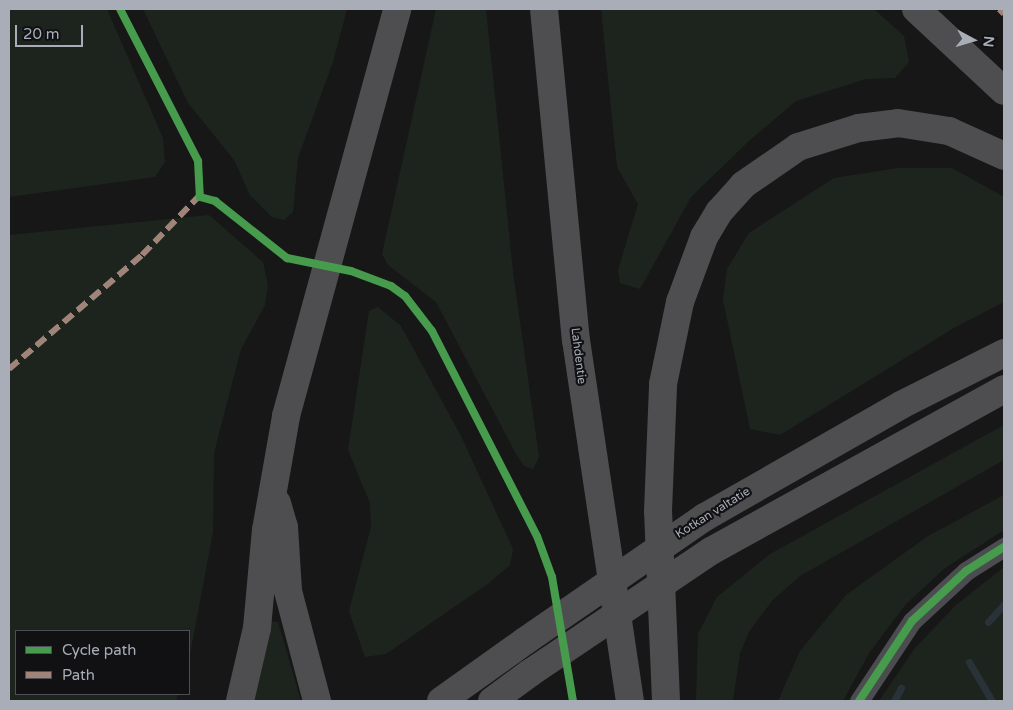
<!DOCTYPE html>
<html>
<head>
<meta charset="utf-8">
<style>
	body { margin:0 }
	#map { position:relative; width:1013px; height:710px; overflow:hidden; background:#171717; font-family:"Varela Round",sans-serif }
	div>[style] { position:absolute }
	.green>* { inset:0; background:#1d241e }
	.stream>* { height:7px; margin:-3.5px; padding:0 3.5px; transform-origin:3.5px; border-radius:3.5px; background:#2a3239 }
	.street>* { height:19px; margin:-9.5px; padding:0 9.5px; transform-origin:9.5px; border-radius:9.5px; background:#4b4c50 }
	.highway>* { height:28px; margin:-14px; padding:0 14px; transform-origin:14px; border-radius:14px; background:#4e4e51 }
	.highway-bridge>* { height:28px; margin:-14px; padding:0 14px; transform-origin:14px; border-radius:14px; background:#4e4e51 }
	.quiet>* { height:6px; margin-top:-3px; transform-origin:0; background:repeating-linear-gradient(90deg,#a18479 0 12px,transparent 0 18px) }
	.cycleway>* { height:8px; margin:-4px; padding:0 4px; transform-origin:4px; border-radius:4px; background:#469c4c }
	span { translate:-50% -50%; white-space:nowrap; text-align:center; line-height:1.15; -webkit-text-stroke:4.5px #111113; paint-order:stroke }
	.street-label { font-size:12px; color:#a8adb8 }
	.frame { position:absolute; inset:0; border:10px solid #a8adb8; pointer-events:none }
	.legend { position:absolute; left:15px; top:630px; width:175px; height:65px; box-sizing:border-box; background:#111113; border:1px solid #4d4f55; margin:0; padding:6px 9px; list-style:none; font-size:15px; color:#a8adb8 }
	.legend li { display:flex; align-items:center; gap:10px; height:25px }
	.legend b { width:25px; border:1px solid #4d4f55 }
	.north { position:absolute; left:948px; top:15px; width:50px; height:50px; -webkit-text-stroke:4px #111113; paint-order:stroke; rotate:96deg; font-size:14px; font-weight:700; line-height:20px; text-align:center; color:#a8adb8 }
	.north::after { content:''; display:block; margin:auto; width:18px; height:22px; background:#a8adb8; clip-path:polygon(50% 0,100% 100%,50% 72%,0 100%) }
	.scale { position:absolute; left:15px; top:25px; width:68px; height:22px; box-sizing:border-box; border:2px solid #a8adb8; border-top:0; padding-left:6px; font-size:15px; line-height:18px; white-space:nowrap; color:#a8adb8; -webkit-text-stroke:4px #111113; paint-order:stroke }
</style>
</head>
<body>
<div id="map">
	<div class="green">
		<i style="clip-path:polygon(9px 9px,107px 9px,163px 138px,165px 162px,155px 177px,9px 197px)"></i>
		<i style="clip-path:polygon(143px 9px,347px 9px,333px 62px,298px 158px,293px 212px,284px 220px,272px 217px,250px 195px,234px 160px,188px 103px)"></i>
		<i style="clip-path:polygon(436px 9px,486px 9px,513px 272px,539px 457px,533px 469px,524px 466px,516px 454px,436px 302px,388px 265px,382px 254px)"></i>
		<i style="clip-path:polygon(601px 9px,874px 9px,904px 36px,909px 62px,895px 78px,866px 79px,796px 101px,749px 141px,691px 197px,640px 289px,620px 283px,618px 270px,638px 204px,617px 167px)"></i>
		<i style="clip-path:polygon(898px 168px,952px 168px,1004px 197px,1004px 302px,954px 328px,780px 435px,750px 429px,723px 300px,727px 269px,749px 233px,834px 178px)"></i>
		<i style="clip-path:polygon(209px 215px,263px 262px,268px 285px,265px 305px,241px 349px,214px 453px,213px 532px,189px 660px,189px 631px,16px 631px,16px 694px,178px 694px,176px 701px,9px 701px,9px 235px)"></i>
		<i style="clip-path:polygon(378px 307px,401px 326px,461px 436px,513px 549px,510px 565px,489px 583px,386px 654px,365px 657px,349px 611px,371px 527px,370px 503px,348px 450px,369px 311px)"></i>
		<i style="clip-path:polygon(1004px 425px,1004px 460px,800px 576px,772px 601px,750px 630px,740px 653px,733px 701px,696px 701px,698px 634px,717px 597px,770px 554px)"></i>
		<i style="clip-path:polygon(1004px 495px,1004px 530px,945px 568px,906px 604px,869px 653px,843px 701px,778px 701px,800px 651px,846px 595px,928px 536px)"></i>
		<i style="clip-path:polygon(1004px 567px,1004px 701px,879px 701px,915px 648px,956px 605px)"></i>
		<i style="clip-path:polygon(269px 622px,278px 622px,301px 701px,251px 701px)"></i>
	</div>
	<div class="stream">
		<i style="left:988px;top:622px;width:24px;rotate:-48deg"></i>
		<i style="left:969px;top:662px;width:45px;rotate:59.5deg"></i>
		<i style="left:894px;top:701px;width:15px;rotate:-62deg"></i>
	</div>
	<div class="street">
		<i style="left:859px;top:701px;width:96px;rotate:-56.5deg"></i>
		<i style="left:912px;top:621px;width:74px;rotate:-42.8deg"></i>
		<i style="left:966px;top:571px;width:45px;rotate:-32.3deg"></i>
	</div>
	<div class="highway">
		<i style="left:544px;top:9px;width:333px;rotate:84.5deg"></i>
		<i style="left:576px;top:340px;width:365px;rotate:81.5deg"></i>
		<i style="left:916px;top:9px;width:120px;rotate:43deg"></i>
		<i style="left:277px;top:503px;width:25px;rotate:74deg"></i>
		<i style="left:284px;top:527px;width:64px;rotate:86.4deg"></i>
		<i style="left:288px;top:591px;width:114px;rotate:75.2deg"></i>
		<i style="left:705px;top:517px;width:226px;rotate:-29.7deg"></i>
		<i style="left:901px;top:405px;width:115px;rotate:-26.8deg"></i>
		<i style="left:711px;top:551px;width:335px;rotate:-28.9deg"></i>
		<i style="left:240px;top:701px;width:75px;rotate:-76.9deg"></i>
		<i style="left:257px;top:628px;width:98px;rotate:-84.8deg"></i>
		<i style="left:266px;top:530px;width:116px;rotate:-80deg"></i>
		<i style="left:286px;top:416px;width:422px;rotate:-74.7deg"></i>
		<i style="left:441px;top:701px;width:103px;rotate:-35.5deg"></i>
		<i style="left:492px;top:701px;width:47px;rotate:-36.4deg"></i>
		<i style="left:666px;top:701px;width:190px;rotate:-92.4deg"></i>
		<i style="left:658px;top:511px;width:127px;rotate:-87.7deg"></i>
		<i style="left:663px;top:384px;width:84px;rotate:-78.3deg"></i>
		<i style="left:680px;top:302px;width:69px;rotate:-69.7deg"></i>
		<i style="left:704px;top:237px;width:29px;rotate:-59deg"></i>
		<i style="left:719px;top:212px;width:36px;rotate:-48deg"></i>
		<i style="left:743px;top:185px;width:67px;rotate:-34.6deg"></i>
		<i style="left:798px;top:147px;width:64px;rotate:-17.3deg"></i>
		<i style="left:859px;top:128px;width:39px;rotate:-7deg"></i>
		<i style="left:898px;top:123px;width:52px;rotate:8.9deg"></i>
		<i style="left:949px;top:131px;width:60px;rotate:24.4deg"></i>
	</div>
	<div class="highway-bridge">
		<i style="left:525px;top:641px;width:219px;rotate:-34.6deg"></i>
		<i style="left:530px;top:673px;width:218px;rotate:-34deg"></i>
	</div>
	<div class="quiet">
		<i style="left:999px;top:9px;width:7px;rotate:45deg"></i>
		<i style="left:9px;top:369px;width:175px;rotate:-40.6deg"></i>
		<i style="left:142px;top:255px;width:83px;rotate:-46deg"></i>
	</div>
	<div class="cycleway">
		<i style="left:120px;top:9px;width:171px;rotate:62.8deg"></i>
		<i style="left:198px;top:161px;width:36px;rotate:87deg"></i>
		<i style="left:200px;top:197px;width:16px;rotate:15deg"></i>
		<i style="left:215px;top:201px;width:92px;rotate:38.4deg"></i>
		<i style="left:287px;top:258px;width:65px;rotate:11.5deg"></i>
		<i style="left:351px;top:271px;width:43px;rotate:20.6deg"></i>
		<i style="left:391px;top:286px;width:17px;rotate:36deg"></i>
		<i style="left:405px;top:296px;width:44px;rotate:52.4deg"></i>
		<i style="left:432px;top:331px;width:230px;rotate:62.9deg"></i>
		<i style="left:537px;top:536px;width:44px;rotate:69.9deg"></i>
		<i style="left:552px;top:577px;width:126px;rotate:80.4deg"></i>
		<i style="left:859px;top:701px;width:96px;rotate:-56.5deg"></i>
		<i style="left:912px;top:621px;width:74px;rotate:-42.8deg"></i>
		<i style="left:966px;top:571px;width:45px;rotate:-32.3deg"></i>
	</div>
	<div class="street-label">
		<span style="left:578px;top:356px;rotate:83deg">Lahdentie</span>
		<span style="left:713px;top:513px;rotate:-32deg">Kotkan valtatie</span>
	</div>
	<div class="frame"></div>
	<ul class="legend">
	<li><b style="height:6px;background:#469c4c"></b>Cycle path</li>
	<li><b style="height:6px;background:#a18479"></b>Path</li>
	</ul>
	<div class="north">N</div>
	<div class="scale">20 m</div>
</div>
</body>
</html>
